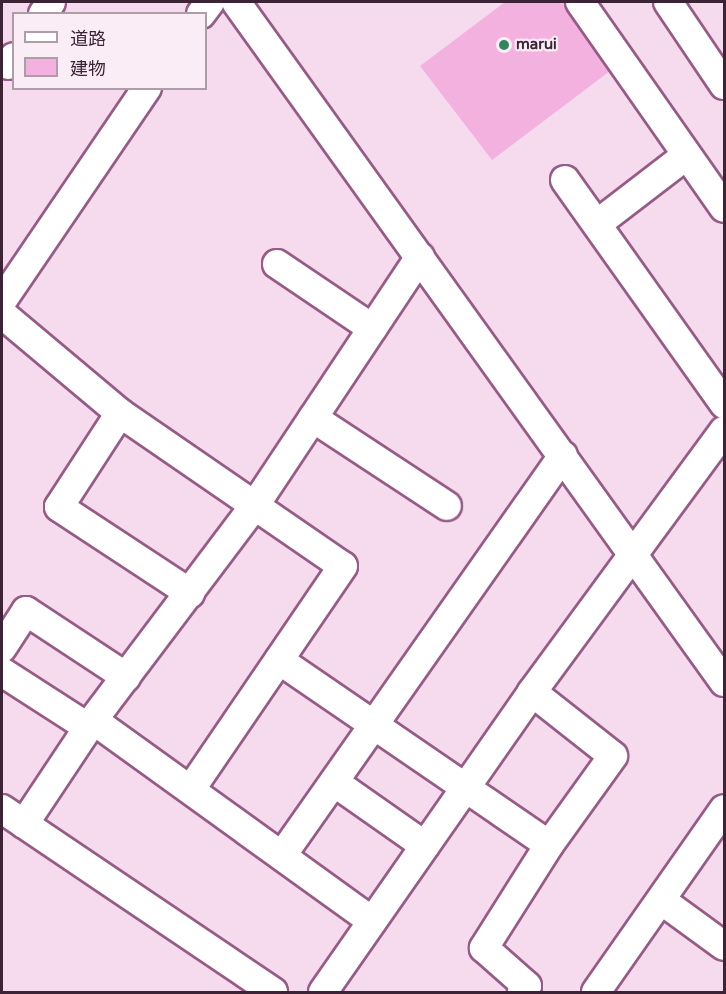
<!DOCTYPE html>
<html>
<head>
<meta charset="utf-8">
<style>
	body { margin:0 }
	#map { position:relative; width:726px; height:994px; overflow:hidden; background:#f6dbee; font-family:"Varela Round","Noto Sans JP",sans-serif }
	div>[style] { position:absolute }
	.building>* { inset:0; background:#f3b1e0 }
	.roads { filter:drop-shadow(2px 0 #975b87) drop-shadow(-2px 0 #975b87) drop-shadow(0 2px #975b87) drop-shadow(0 -2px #975b87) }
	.minor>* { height:28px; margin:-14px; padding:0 14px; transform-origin:14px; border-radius:14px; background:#fff }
	.dots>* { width:16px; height:16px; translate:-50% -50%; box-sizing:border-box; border:3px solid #fbedf6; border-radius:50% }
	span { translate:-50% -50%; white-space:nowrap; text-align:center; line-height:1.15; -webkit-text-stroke:4.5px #fbedf6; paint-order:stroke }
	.poi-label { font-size:15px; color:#3c2336; font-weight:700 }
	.left { translate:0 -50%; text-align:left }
	.frame { position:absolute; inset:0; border:3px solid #3c2336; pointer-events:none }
	.legend { position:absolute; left:12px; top:12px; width:195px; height:78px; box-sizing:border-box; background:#fbedf6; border:2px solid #af9ca9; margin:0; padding:8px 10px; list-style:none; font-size:18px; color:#3c2336 }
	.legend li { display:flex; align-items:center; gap:12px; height:30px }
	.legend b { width:30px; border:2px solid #af9ca9 }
</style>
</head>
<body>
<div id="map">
	<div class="building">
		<i style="clip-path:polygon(505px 2px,563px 2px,614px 68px,492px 160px,420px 66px)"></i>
	</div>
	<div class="roads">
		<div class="minor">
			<i style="left:236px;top:2px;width:837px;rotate:54.33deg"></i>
			<i style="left:580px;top:2px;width:251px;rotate:55deg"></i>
			<i style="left:668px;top:2px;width:100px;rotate:56deg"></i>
			<i style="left:43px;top:14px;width:14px;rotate:-56deg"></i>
			<i style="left:201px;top:14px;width:15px;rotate:-53deg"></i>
			<i style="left:8px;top:65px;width:10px;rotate:-53deg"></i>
			<i style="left:565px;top:180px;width:275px;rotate:54.6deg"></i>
			<i style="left:597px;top:224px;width:113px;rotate:-37.5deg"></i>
			<i style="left:277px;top:264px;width:115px;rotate:34deg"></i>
			<i style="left:2px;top:301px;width:258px;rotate:-55.8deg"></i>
			<i style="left:2px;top:314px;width:154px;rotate:40deg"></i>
			<i style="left:120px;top:413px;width:270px;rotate:34.5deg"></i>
			<i style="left:343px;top:566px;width:270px;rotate:124.3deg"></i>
			<i style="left:120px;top:413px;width:112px;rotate:123deg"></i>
			<i style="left:59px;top:507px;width:157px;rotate:33.3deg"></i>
			<i style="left:313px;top:418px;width:160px;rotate:33.3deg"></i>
			<i style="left:2px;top:648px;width:44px;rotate:-57deg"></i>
			<i style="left:26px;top:611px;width:120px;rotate:33.4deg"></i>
			<i style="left:279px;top:660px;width:327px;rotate:34.4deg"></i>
			<i style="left:549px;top:845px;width:122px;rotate:122.3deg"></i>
			<i style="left:484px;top:948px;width:57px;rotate:41.5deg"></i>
			<i style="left:527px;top:986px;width:8px;rotate:130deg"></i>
			<i style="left:2px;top:672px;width:103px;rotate:32.8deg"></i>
			<i style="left:532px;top:692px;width:103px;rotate:38.3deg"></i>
			<i style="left:613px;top:756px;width:110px;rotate:125.7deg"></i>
			<i style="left:93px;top:720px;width:344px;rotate:35.8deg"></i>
			<i style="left:334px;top:782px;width:111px;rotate:35.1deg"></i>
			<i style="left:2px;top:809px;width:327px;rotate:34deg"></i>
			<i style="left:24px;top:824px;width:125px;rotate:-56.4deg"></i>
			<i style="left:93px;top:720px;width:269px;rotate:-53deg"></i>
			<i style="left:255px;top:505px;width:298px;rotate:-56.4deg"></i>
			<i style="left:283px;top:854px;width:487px;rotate:-54.9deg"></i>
			<i style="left:661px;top:900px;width:78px;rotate:36.1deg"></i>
			<i style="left:323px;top:992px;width:366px;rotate:-55.1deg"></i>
			<i style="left:532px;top:692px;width:324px;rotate:-53.7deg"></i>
			<i style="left:596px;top:992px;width:223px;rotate:-55deg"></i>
		</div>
	</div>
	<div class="dots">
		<i style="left:504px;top:45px;background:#31875a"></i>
	</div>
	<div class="poi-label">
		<span class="left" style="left:516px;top:45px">marui</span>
	</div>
	<div class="frame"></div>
	<ul class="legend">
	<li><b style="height:8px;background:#fff"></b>道路</li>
	<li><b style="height:16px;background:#f3b1e0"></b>建物</li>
	</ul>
</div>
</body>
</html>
